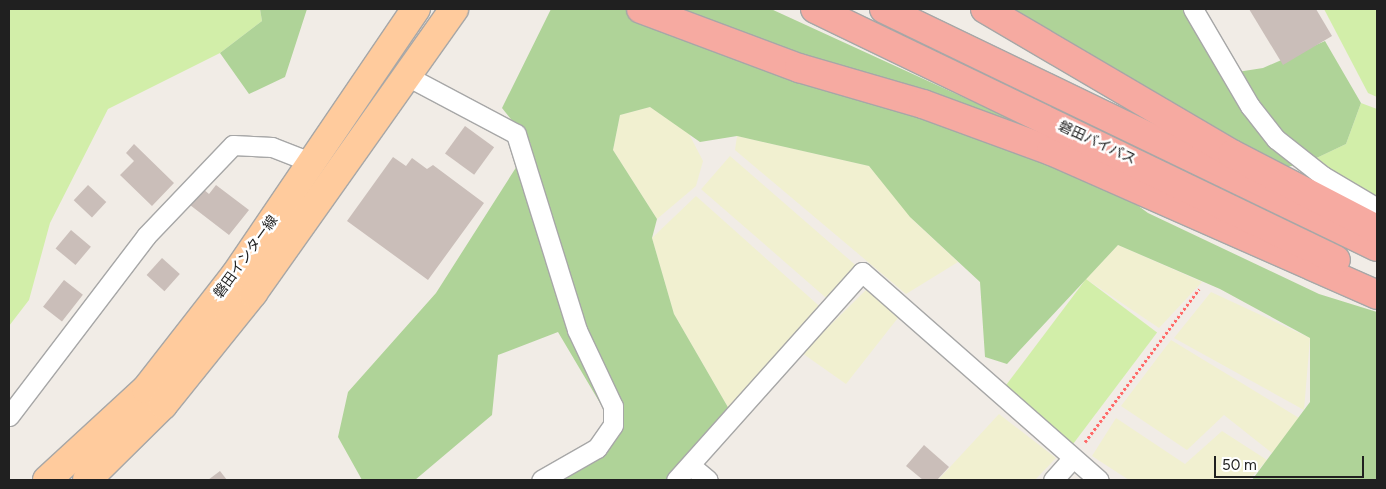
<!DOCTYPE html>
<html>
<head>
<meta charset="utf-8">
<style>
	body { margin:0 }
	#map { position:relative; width:1386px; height:489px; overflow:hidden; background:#f1ece6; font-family:Figtree,"Noto Sans JP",sans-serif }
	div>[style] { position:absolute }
	.farmland>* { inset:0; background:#f1f0d0; transform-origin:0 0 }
	.grass>* { inset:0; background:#d2eea9; transform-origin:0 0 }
	.forest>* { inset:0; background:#afd398 }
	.building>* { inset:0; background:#cabeb9; transform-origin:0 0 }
	.path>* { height:3px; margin-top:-1.5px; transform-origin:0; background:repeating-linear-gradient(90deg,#ff6a69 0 2.5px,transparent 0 5px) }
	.roads { filter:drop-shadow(1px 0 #a7a7a7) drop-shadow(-1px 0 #a7a7a7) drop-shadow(0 1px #a7a7a7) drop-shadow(0 -1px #a7a7a7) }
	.minor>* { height:19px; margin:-9.5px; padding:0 9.5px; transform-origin:9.5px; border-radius:9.5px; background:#fff }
	.primary>* { height:28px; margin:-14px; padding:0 14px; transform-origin:14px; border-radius:14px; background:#ffcb9d }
	.trunk>* { height:28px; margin:-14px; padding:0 14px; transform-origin:14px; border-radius:14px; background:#f6aaa1 }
	span { translate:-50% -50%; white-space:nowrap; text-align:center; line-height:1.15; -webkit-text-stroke:5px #fff; paint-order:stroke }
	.street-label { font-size:14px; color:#202020 }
	.frame { position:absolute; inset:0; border:10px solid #202020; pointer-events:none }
	.scale { position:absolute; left:1214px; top:456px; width:150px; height:22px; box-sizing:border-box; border:2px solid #202020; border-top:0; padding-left:6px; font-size:15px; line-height:18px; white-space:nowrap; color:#202020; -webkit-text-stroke:4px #fff; paint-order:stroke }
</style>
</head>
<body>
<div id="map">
	<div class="farmland">
		<i style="clip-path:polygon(650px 107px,689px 134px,703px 161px,696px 186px,657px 219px,613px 150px,620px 115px)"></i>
		<i style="clip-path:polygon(737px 136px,869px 166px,914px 221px,958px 262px,906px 294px,735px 150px)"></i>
		<i style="left:730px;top:156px;width:176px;height:44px;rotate:41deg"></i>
		<i style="clip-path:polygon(696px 196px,826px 312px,733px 416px,674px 314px,652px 238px)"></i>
		<i style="clip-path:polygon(1118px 245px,1202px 282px,1159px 328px,1086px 279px)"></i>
		<i style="clip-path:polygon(870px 286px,901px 314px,846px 384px,802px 353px)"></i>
		<i style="clip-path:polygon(1211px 292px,1310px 338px,1304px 410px,1174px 338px)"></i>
		<i style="clip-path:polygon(1171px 340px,1299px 418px,1272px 453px,1224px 415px,1187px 450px,1121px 406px)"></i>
		<i style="clip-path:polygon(999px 414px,1056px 458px,1035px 480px,938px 480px)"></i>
		<i style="clip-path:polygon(1116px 418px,1185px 464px,1222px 431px,1267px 460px,1249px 480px,1129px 480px,1092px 456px)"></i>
	</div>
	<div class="grass">
		<i style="clip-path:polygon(9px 9px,260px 9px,262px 21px,220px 53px,108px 109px,50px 223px,29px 300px,9px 326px)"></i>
		<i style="clip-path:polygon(1324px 9px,1377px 9px,1377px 97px,1368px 93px)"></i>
		<i style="clip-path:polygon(1361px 103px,1377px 109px,1377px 208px,1306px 163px,1346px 144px)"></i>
		<i style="left:1086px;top:279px;width:89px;height:139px;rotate:37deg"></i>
	</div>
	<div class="forest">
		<i style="clip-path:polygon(260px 9px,307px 9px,285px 77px,249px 94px,220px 53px,262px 21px)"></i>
		<i style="clip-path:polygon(551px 9px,771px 9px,1035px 130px,1148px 213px,1319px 294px,1377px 312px,1377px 480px,1252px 480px,1310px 402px,1310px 338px,1220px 289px,1118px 245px,1007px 364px,985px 357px,980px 282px,910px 217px,869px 166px,737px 136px,700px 142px,650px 107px,620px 115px,613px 150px,657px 219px,652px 238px,674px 314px,733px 416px,676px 480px,541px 480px,613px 425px,558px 332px,498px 355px,492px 415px,415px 480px,362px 480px,338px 437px,348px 392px,436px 293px,531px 144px,502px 108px)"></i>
		<i style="clip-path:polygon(1003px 9px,1191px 9px,1231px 73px,1263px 68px,1325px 41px,1361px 103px,1346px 144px,1306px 163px,1267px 171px,1083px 50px)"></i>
	</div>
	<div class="building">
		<i style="clip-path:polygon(1249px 9px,1316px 9px,1332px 36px,1283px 65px)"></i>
		<i style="left:465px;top:126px;width:36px;height:34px;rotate:36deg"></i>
		<i style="clip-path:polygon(134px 144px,174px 183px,152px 206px,120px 175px,134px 161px,126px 153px)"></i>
		<i style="clip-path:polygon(393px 157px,406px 166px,412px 158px,427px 169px,433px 165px,484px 203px,428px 280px,347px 221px)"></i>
		<i style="left:88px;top:185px;width:25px;height:21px;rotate:43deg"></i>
		<i style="clip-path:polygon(216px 185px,249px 210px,229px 235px,190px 205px,203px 189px,209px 194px)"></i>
		<i style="left:71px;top:230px;width:26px;height:24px;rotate:40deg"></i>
		<i style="left:162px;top:258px;width:24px;height:23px;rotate:42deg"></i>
		<i style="left:64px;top:280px;width:24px;height:34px;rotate:38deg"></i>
		<i style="clip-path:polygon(924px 445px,949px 467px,937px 480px,923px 480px,906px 466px)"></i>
		<i style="clip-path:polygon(220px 471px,227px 480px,208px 480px)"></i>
	</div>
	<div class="path">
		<i style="left:1085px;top:442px;width:191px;rotate:-53.3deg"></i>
	</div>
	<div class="roads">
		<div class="minor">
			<i style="left:1193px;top:9px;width:113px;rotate:59.6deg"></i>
			<i style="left:1250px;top:106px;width:42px;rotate:51.8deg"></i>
			<i style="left:1276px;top:139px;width:60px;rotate:38.2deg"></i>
			<i style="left:1323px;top:176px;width:63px;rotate:30.7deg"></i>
			<i style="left:407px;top:76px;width:123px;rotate:28deg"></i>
			<i style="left:516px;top:134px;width:205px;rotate:72.7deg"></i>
			<i style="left:577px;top:330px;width:84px;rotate:64.7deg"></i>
			<i style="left:613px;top:406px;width:19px;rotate:90deg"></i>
			<i style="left:613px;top:425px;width:28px;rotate:125deg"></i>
			<i style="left:597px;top:448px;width:64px;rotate:150.3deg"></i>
			<i style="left:9px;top:416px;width:226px;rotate:-52.7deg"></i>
			<i style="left:146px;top:236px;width:126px;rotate:-46.3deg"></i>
			<i style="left:233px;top:145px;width:39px;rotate:3deg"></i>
			<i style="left:272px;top:147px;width:44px;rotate:21.3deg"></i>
			<i style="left:690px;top:465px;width:23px;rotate:40deg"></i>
			<i style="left:676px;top:480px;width:279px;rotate:-48.2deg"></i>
			<i style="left:862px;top:272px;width:315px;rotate:41.3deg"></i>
			<i style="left:1053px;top:480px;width:28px;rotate:-48deg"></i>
		</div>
		<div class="primary">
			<i style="left:47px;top:480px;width:134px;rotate:-42.6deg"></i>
			<i style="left:146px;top:389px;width:145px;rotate:-52deg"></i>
			<i style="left:235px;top:275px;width:322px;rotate:-55.8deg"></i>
			<i style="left:87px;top:480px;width:107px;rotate:-44.6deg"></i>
			<i style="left:163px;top:405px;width:144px;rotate:-51.2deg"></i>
			<i style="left:253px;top:293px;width:348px;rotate:-54.7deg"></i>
		</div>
		<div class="trunk">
			<i style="left:641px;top:9px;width:169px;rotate:20.5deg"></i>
			<i style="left:799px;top:68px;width:129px;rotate:16.2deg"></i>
			<i style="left:923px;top:104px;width:136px;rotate:20.2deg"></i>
			<i style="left:1051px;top:151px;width:356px;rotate:23.8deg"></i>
			<i style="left:815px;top:9px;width:578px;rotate:25.72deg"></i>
			<i style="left:884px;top:9px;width:547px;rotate:25.77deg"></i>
			<i style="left:985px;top:9px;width:286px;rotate:30.4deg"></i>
			<i style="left:1232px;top:154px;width:161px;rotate:27.4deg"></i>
		</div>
	</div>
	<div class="street-label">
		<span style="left:1097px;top:143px;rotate:25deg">磐田バイパス</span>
		<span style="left:246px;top:257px;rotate:-54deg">磐田インター線</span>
	</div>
	<div class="frame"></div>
	<div class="scale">50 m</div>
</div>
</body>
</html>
